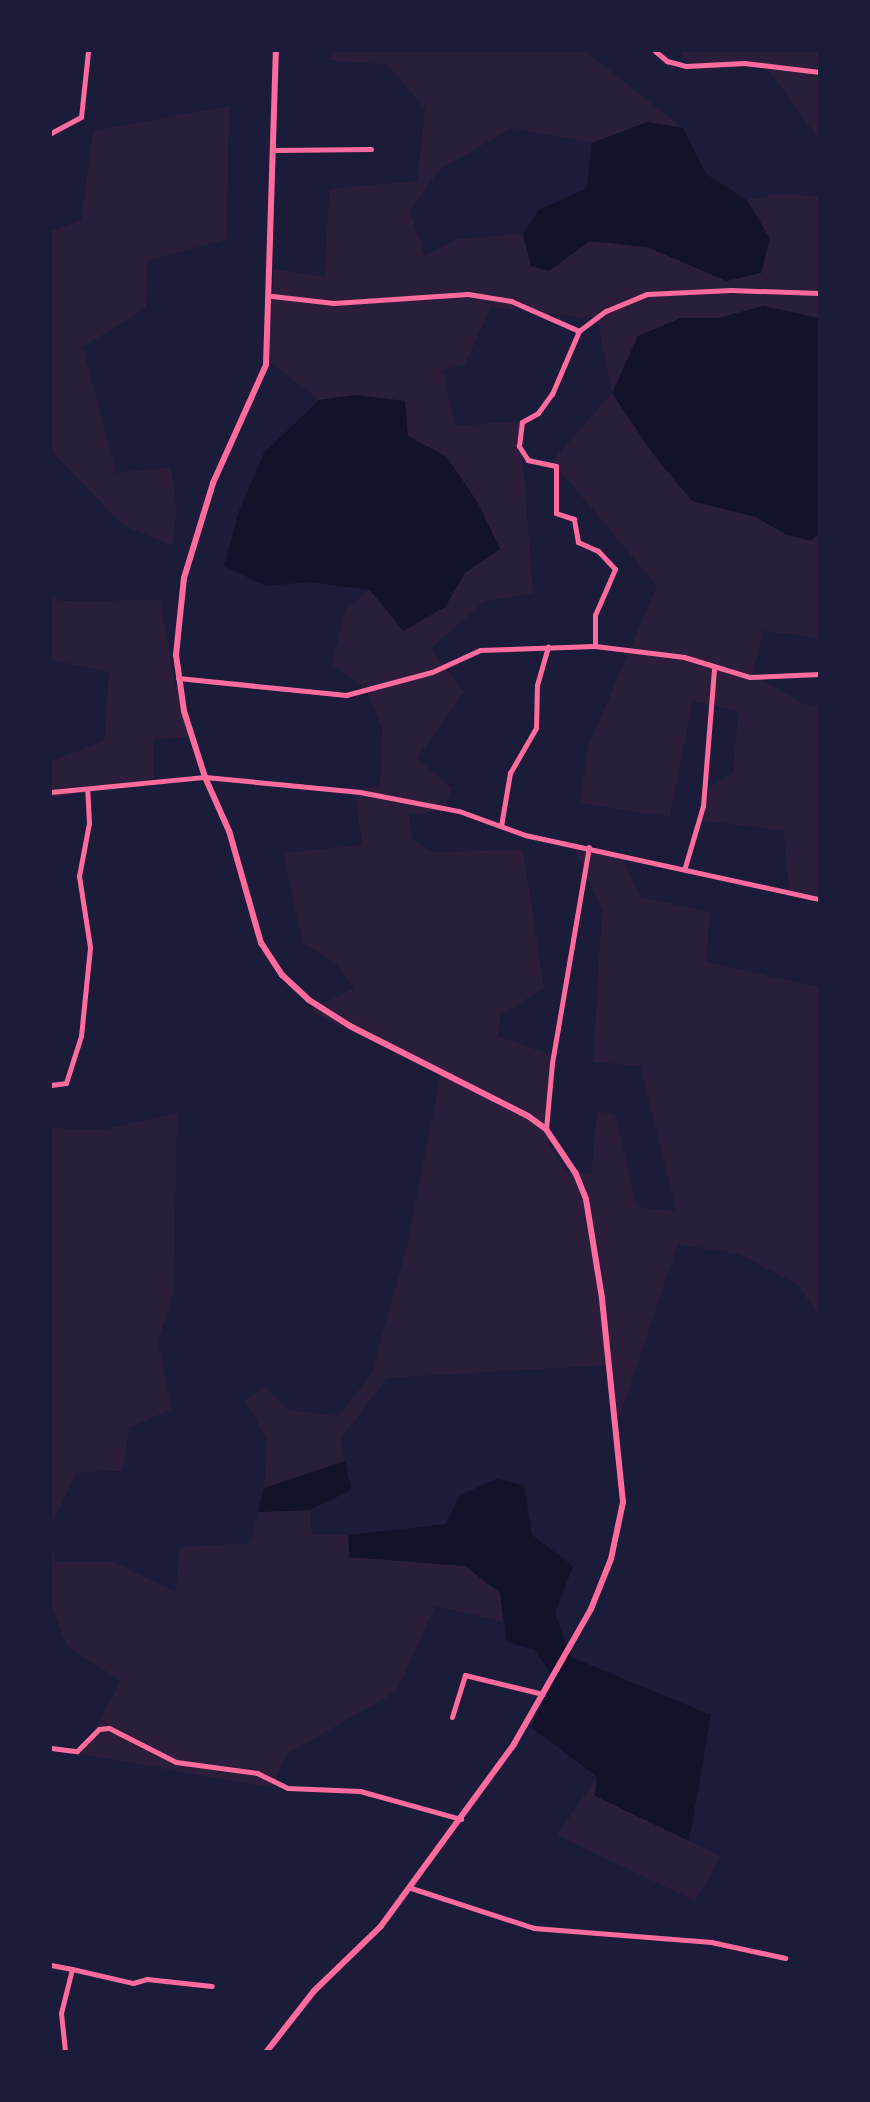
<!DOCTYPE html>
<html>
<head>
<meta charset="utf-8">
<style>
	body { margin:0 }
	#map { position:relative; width:870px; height:2102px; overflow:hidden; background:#1b1b3a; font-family:Roboto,sans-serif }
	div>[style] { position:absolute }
	.green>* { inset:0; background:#2a1e3b }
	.water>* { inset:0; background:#12122b }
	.minor>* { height:5px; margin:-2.5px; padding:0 2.5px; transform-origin:2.5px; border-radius:2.5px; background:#ff6b9d }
	.tertiary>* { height:6px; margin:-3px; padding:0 3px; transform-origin:3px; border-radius:3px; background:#ff6b9d }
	span { translate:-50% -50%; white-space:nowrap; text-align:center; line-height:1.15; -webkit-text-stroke:6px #1b1b3a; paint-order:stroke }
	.frame { position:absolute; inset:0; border:52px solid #1b1b3a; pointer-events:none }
</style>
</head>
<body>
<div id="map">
	<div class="green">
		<i style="clip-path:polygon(333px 51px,585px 51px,683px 128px,648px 122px,592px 143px,512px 128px,439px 170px,410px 212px,425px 256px,456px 239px,523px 234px,531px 266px,589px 241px,647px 247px,727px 281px,770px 239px,747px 200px,778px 194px,819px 196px,819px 318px,763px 306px,719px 318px,681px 318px,638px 336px,692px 501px,756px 517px,785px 534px,810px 541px,819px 535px,819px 644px,814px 637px,764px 631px,752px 675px,804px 704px,819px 705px,819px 896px,789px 890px,783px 830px,702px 821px,710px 787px,733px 773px,738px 711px,693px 701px,670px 817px,580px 803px,588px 747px,657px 586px,552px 461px,612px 393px,597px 319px,491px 307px,465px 364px,443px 370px,455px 426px,520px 421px,533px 593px,484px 602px,431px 648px,464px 692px,417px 758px,452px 788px,442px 812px,409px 814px,412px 839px,433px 852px,523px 850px,544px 988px,501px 1015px,498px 1036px,554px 1056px,549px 1146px,566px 1170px,591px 1174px,597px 1111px,615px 1115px,637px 1207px,676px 1211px,640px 1066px,593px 1062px,602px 910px,574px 848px,622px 858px,641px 897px,710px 912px,706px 962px,819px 987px,819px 1316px,798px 1285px,739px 1254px,678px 1244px,619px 1418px,610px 1365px,387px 1378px,340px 1440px,345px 1461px,264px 1488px,267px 1440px,245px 1400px,265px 1386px,289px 1410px,338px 1416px,371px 1375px,407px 1246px,441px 1074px,309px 1011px,354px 988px,334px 962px,303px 944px,283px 853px,362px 845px,355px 790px,380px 785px,382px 728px,365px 687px,332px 665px,345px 609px,370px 590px,404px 631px,445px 607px,465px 573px,500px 549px,447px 457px,408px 437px,356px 395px,319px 400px,267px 360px,274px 269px,325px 277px,329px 189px,417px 181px,425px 109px,388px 65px,330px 60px)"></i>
		<i style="clip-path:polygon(679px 51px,819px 51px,819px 140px,765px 65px,696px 71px)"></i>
		<i style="clip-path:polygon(229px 106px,227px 239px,148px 261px,146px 308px,83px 347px,116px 473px,171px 467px,177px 510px,172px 546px,123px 525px,51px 451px,51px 231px,81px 220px,93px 131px)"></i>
		<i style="clip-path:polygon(51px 596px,61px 601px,160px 600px,174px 679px,195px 736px,153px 740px,154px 782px,51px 798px,51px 761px,104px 741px,109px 672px,51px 660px)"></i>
		<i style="clip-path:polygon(177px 1113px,174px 1291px,158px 1342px,172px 1409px,129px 1428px,123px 1471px,77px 1472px,51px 1527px,51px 1128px,101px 1130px)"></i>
		<i style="clip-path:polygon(310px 1510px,312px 1534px,348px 1535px,350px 1557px,466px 1566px,500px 1593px,504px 1622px,435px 1606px,397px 1691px,286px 1755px,272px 1788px,81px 1754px,121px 1681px,67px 1646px,51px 1606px,51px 1539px,55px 1562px,114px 1562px,175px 1592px,180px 1547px,251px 1543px,258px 1512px)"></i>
		<i style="clip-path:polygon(597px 1777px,596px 1796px,721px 1856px,695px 1901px,557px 1835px)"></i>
	</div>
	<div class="water">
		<i style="clip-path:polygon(648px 122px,683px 128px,706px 174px,747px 200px,770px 239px,761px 273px,727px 281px,647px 247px,590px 241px,549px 271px,531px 266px,523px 234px,539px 210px,587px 188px,592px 143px)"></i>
		<i style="clip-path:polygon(763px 306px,819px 318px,819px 535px,810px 541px,785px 534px,756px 517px,692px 501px,653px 454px,612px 393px,638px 336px,681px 318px,719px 318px)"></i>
		<i style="clip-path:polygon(356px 395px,405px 401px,408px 436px,447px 457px,478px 503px,500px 549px,465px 573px,445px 607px,403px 631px,370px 590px,308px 582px,266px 586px,224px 566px,239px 511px,264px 453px,319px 400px)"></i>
		<i style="clip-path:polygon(345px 1461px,351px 1490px,310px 1510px,258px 1512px,264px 1488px)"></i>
		<i style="clip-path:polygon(497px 1479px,524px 1485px,532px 1535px,573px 1566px,555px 1613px,571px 1657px,711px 1715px,689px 1841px,595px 1796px,597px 1777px,531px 1727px,555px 1679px,534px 1650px,507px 1642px,500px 1593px,465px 1566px,350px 1557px,348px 1535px,446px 1524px,460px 1495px)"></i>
	</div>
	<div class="minor">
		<i style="left:655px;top:51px;width:16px;rotate:40deg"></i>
		<i style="left:667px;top:61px;width:20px;rotate:15deg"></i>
		<i style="left:686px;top:66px;width:58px;rotate:-3deg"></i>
		<i style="left:744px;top:63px;width:76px;rotate:6.8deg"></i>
		<i style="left:51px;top:133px;width:34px;rotate:-28deg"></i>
		<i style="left:81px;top:117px;width:66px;rotate:-83.9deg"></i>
		<i style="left:275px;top:150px;width:96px;rotate:-0.6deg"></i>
		<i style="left:272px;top:296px;width:62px;rotate:6.4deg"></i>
		<i style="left:334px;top:303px;width:134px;rotate:-3.8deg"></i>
		<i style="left:468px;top:294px;width:44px;rotate:9.2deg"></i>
		<i style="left:511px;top:301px;width:74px;rotate:23.8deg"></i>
		<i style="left:595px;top:646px;width:31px;rotate:-90deg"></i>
		<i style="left:595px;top:615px;width:50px;rotate:-66.5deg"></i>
		<i style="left:615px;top:569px;width:25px;rotate:-133deg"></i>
		<i style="left:598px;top:551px;width:22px;rotate:-156deg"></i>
		<i style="left:578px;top:542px;width:23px;rotate:-100deg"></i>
		<i style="left:574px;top:519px;width:19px;rotate:-162deg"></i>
		<i style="left:556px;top:513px;width:47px;rotate:-90deg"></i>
		<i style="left:556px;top:466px;width:29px;rotate:-168deg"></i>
		<i style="left:528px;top:460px;width:17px;rotate:-123deg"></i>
		<i style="left:519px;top:446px;width:24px;rotate:-83deg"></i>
		<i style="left:522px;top:422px;width:18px;rotate:-29deg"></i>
		<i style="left:538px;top:413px;width:24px;rotate:-54deg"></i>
		<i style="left:552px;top:394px;width:69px;rotate:-66.8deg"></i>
		<i style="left:579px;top:331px;width:34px;rotate:-37deg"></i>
		<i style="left:606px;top:311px;width:44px;rotate:-22.5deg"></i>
		<i style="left:647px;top:294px;width:84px;rotate:-2.7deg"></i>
		<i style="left:731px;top:290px;width:88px;rotate:2deg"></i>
		<i style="left:178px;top:678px;width:169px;rotate:5.8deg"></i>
		<i style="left:346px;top:695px;width:89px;rotate:-15deg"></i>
		<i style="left:432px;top:672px;width:53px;rotate:-24.6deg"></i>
		<i style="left:480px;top:650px;width:115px;rotate:-2deg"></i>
		<i style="left:595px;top:646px;width:90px;rotate:7deg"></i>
		<i style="left:684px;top:657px;width:69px;rotate:16.9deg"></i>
		<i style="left:750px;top:677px;width:69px;rotate:-2.5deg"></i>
		<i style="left:51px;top:792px;width:155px;rotate:-5.6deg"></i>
		<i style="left:205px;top:777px;width:156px;rotate:5.5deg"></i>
		<i style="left:360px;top:792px;width:101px;rotate:10.9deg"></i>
		<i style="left:459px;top:811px;width:70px;rotate:20deg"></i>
		<i style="left:525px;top:835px;width:301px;rotate:12.3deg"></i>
		<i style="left:501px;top:826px;width:54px;rotate:-80.4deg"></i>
		<i style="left:510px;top:773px;width:52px;rotate:-60deg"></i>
		<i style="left:536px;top:728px;width:43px;rotate:-88.7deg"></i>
		<i style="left:537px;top:685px;width:40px;rotate:-74deg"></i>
		<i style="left:685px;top:867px;width:64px;rotate:-73.6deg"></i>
		<i style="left:703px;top:806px;width:137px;rotate:-85.4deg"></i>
		<i style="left:51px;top:1085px;width:15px;rotate:-8deg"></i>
		<i style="left:66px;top:1083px;width:49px;rotate:-72.3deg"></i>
		<i style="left:81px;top:1036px;width:89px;rotate:-84.2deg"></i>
		<i style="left:90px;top:947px;width:72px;rotate:-98.8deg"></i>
		<i style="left:79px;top:876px;width:54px;rotate:-79.3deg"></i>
		<i style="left:89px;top:823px;width:33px;rotate:-93deg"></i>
		<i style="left:546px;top:1129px;width:66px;rotate:-84.8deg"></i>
		<i style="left:552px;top:1063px;width:219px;rotate:-80.3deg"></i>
		<i style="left:452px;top:1717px;width:44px;rotate:-72.8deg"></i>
		<i style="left:465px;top:1675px;width:80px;rotate:13.7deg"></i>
		<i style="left:51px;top:1748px;width:26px;rotate:7deg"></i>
		<i style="left:77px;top:1751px;width:31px;rotate:-45deg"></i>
		<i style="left:99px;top:1729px;width:10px;rotate:-6deg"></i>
		<i style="left:109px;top:1728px;width:75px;rotate:26.9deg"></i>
		<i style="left:176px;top:1762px;width:82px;rotate:7.7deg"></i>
		<i style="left:257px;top:1773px;width:34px;rotate:26deg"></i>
		<i style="left:288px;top:1788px;width:72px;rotate:2.4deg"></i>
		<i style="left:360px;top:1791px;width:105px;rotate:15.5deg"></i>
		<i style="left:411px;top:1888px;width:129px;rotate:18deg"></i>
		<i style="left:534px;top:1928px;width:178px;rotate:4.5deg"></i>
		<i style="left:711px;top:1942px;width:76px;rotate:12.2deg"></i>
		<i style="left:51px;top:1965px;width:21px;rotate:11deg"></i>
		<i style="left:72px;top:1969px;width:45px;rotate:104deg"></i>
		<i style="left:61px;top:2013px;width:38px;rotate:84deg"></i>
		<i style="left:72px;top:1969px;width:63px;rotate:12.9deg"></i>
		<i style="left:133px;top:1983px;width:15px;rotate:-16deg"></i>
		<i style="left:147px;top:1979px;width:65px;rotate:6.1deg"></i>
	</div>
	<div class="tertiary">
		<i style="left:267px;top:2051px;width:76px;rotate:-51.9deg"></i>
		<i style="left:314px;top:1991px;width:93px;rotate:-44.1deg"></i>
		<i style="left:381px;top:1926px;width:225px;rotate:-53.8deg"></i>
		<i style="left:514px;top:1744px;width:155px;rotate:-60.3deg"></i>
		<i style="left:591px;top:1609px;width:54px;rotate:-68.2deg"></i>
		<i style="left:611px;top:1559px;width:58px;rotate:-78.1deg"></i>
		<i style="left:623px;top:1502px;width:205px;rotate:-95.9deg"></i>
		<i style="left:602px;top:1298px;width:100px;rotate:-99.2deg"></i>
		<i style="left:586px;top:1199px;width:27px;rotate:-112deg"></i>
		<i style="left:576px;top:1174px;width:54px;rotate:-123.7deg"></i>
		<i style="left:546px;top:1129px;width:22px;rotate:-144deg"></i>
		<i style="left:528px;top:1116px;width:199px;rotate:-153.2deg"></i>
		<i style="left:350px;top:1026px;width:49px;rotate:-147.6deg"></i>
		<i style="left:309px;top:1000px;width:37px;rotate:-137deg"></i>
		<i style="left:282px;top:975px;width:38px;rotate:-123deg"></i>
		<i style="left:261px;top:943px;width:116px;rotate:-105.9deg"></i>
		<i style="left:229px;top:831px;width:59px;rotate:-114deg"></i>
		<i style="left:205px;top:777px;width:69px;rotate:-107.7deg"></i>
		<i style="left:184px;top:711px;width:57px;rotate:-98.1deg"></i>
		<i style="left:176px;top:655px;width:77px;rotate:-84.1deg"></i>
		<i style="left:184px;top:578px;width:99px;rotate:-73deg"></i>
		<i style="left:213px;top:483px;width:129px;rotate:-65.8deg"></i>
		<i style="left:266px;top:365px;width:314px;rotate:-88.2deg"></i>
	</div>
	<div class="frame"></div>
</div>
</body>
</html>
